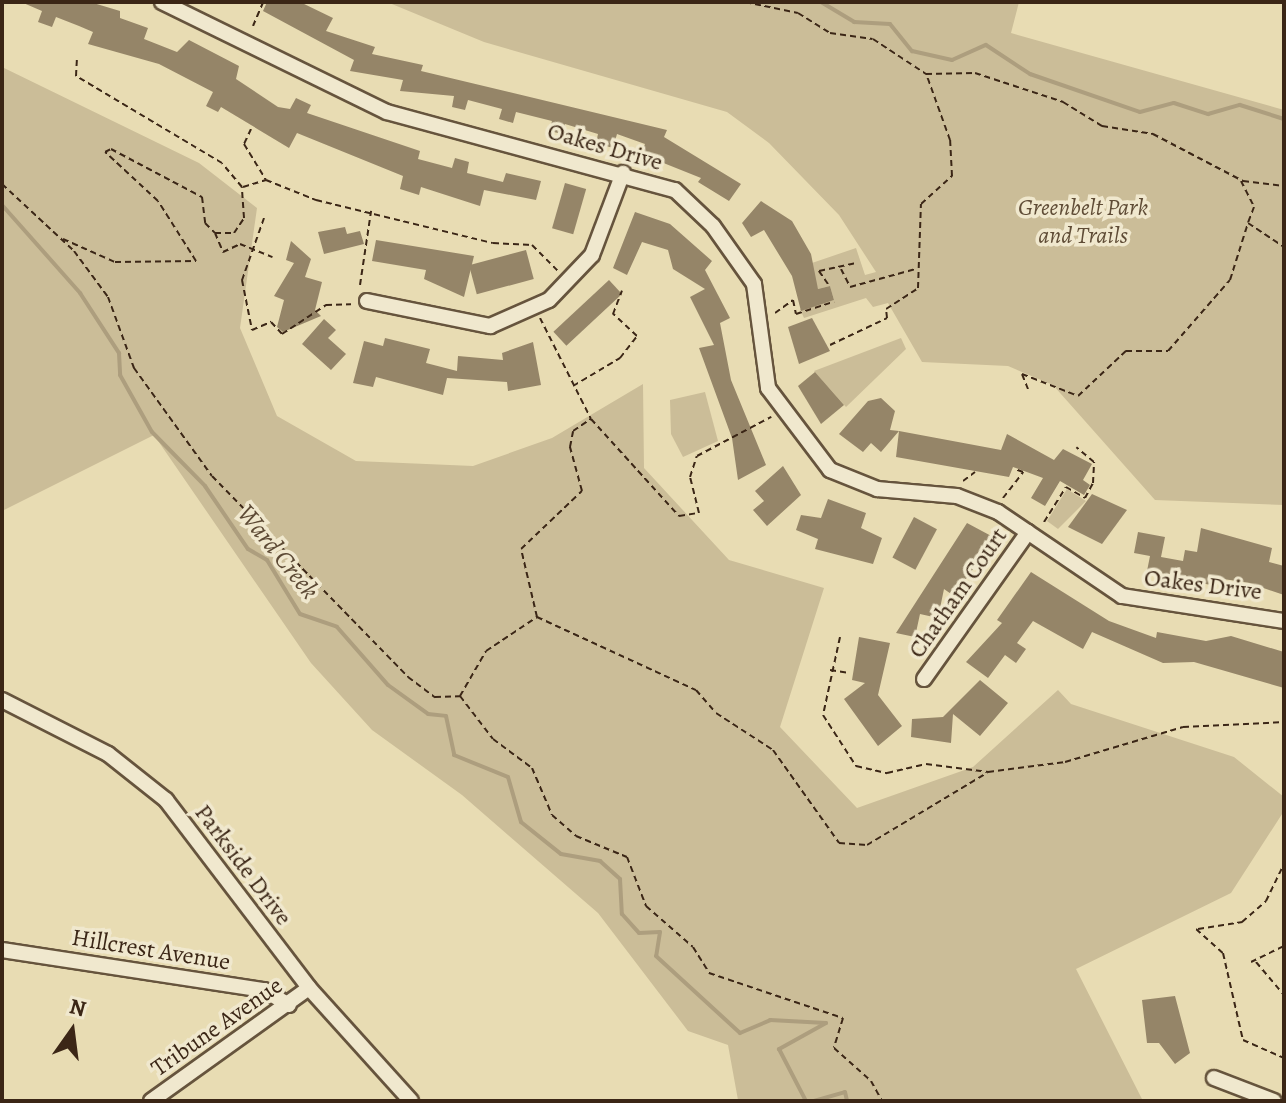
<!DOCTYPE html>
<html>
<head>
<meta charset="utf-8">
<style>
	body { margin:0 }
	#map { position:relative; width:1286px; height:1103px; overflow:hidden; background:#e8dcb3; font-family:Alegreya,serif }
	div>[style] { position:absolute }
	.green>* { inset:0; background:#cbbd98 }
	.stream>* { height:4px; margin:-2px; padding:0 2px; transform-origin:2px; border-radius:2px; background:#ad9e7e }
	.building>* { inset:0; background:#958568; transform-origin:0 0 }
	.path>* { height:2px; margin-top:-1px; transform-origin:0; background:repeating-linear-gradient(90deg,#3b2616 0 6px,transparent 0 10px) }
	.roads { filter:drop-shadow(2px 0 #66543d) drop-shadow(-2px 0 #66543d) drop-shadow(0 2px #66543d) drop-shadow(0 -2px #66543d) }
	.minor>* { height:14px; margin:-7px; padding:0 7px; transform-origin:7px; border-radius:7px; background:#f0e8ce }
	span { translate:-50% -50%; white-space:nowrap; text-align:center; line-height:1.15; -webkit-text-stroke:7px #f0e8ce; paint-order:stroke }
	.street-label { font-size:24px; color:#3b2616 }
	.park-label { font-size:24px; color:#5f4c36; font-style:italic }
	.water-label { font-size:26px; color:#5d4a35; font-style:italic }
	.frame { position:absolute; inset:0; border:4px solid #3b2616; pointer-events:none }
	.north { position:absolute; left:32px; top:991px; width:80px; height:80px; -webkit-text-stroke:6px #f0e8ce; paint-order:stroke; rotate:14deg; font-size:22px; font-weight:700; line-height:32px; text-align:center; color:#3b2616 }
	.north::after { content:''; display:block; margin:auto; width:28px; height:36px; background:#3b2616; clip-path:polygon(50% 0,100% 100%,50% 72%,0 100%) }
</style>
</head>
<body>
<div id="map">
	<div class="green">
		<i style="clip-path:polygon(387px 2px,1019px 2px,1011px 33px,1284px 110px,1284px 505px,1155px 500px,1053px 385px,1008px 366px,922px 362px,888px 303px,873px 307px,866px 298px,804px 318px,800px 309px,834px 300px,830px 286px,818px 289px,809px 264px,856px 248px,865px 275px,876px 272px,839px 215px,769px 143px,727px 112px,484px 42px)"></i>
		<i style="clip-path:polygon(2px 67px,199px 163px,257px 208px,240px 328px,277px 416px,356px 461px,473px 466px,552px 438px,643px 384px,644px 468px,729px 560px,824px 588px,780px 727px,857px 808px,973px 767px,1058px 690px,1071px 704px,1234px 757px,1284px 797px,1284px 811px,1231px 893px,1076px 969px,1143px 1101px,738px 1100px,728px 1045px,688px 1031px,598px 913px,462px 795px,372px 730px,311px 663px,154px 435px,2px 511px)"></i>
		<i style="clip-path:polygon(901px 338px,906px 349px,846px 407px,814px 371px)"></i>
		<i style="clip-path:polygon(705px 392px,718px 441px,683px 457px,671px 434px,670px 400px)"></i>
		<i style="clip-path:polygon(1067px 489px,1086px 501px,1058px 529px,1047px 521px)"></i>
	</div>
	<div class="stream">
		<i style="left:821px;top:2px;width:39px;rotate:31deg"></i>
		<i style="left:854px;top:22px;width:36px;rotate:3deg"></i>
		<i style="left:890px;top:24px;width:35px;rotate:51deg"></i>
		<i style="left:912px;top:51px;width:41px;rotate:12.7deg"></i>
		<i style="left:952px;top:60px;width:37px;rotate:-24deg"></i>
		<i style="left:986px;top:45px;width:53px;rotate:33.4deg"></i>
		<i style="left:1030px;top:74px;width:116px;rotate:19.1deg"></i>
		<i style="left:1140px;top:112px;width:35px;rotate:-15deg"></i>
		<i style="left:1174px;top:103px;width:36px;rotate:18deg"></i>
		<i style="left:1208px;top:114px;width:33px;rotate:-16deg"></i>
		<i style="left:1240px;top:105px;width:46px;rotate:17.7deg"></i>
		<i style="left:2px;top:205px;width:118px;rotate:48.4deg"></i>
		<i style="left:80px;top:293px;width:72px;rotate:57deg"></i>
		<i style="left:119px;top:353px;width:22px;rotate:87deg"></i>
		<i style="left:120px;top:375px;width:65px;rotate:60.7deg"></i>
		<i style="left:152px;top:432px;width:76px;rotate:45.5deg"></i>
		<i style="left:205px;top:486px;width:76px;rotate:55.7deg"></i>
		<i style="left:248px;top:549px;width:22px;rotate:30deg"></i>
		<i style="left:267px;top:560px;width:63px;rotate:58.6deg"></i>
		<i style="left:300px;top:614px;width:39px;rotate:19deg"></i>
		<i style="left:337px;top:627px;width:77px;rotate:48.7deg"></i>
		<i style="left:388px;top:685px;width:49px;rotate:35.9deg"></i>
		<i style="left:428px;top:714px;width:18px;rotate:6deg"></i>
		<i style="left:446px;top:716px;width:40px;rotate:78deg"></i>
		<i style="left:454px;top:755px;width:58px;rotate:22.2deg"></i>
		<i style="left:508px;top:777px;width:47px;rotate:73.9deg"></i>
		<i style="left:521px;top:822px;width:51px;rotate:38.7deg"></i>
		<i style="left:561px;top:854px;width:40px;rotate:10deg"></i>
		<i style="left:600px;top:861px;width:27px;rotate:42deg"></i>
		<i style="left:620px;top:879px;width:35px;rotate:87deg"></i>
		<i style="left:622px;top:914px;width:25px;rotate:48deg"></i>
		<i style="left:639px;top:933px;width:21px;rotate:-3deg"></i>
		<i style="left:660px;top:932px;width:24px;rotate:99deg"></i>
		<i style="left:656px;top:956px;width:114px;rotate:42.5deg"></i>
		<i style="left:740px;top:1033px;width:33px;rotate:-23deg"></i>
		<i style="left:770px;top:1020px;width:56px;rotate:3.1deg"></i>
		<i style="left:826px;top:1023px;width:54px;rotate:151deg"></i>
		<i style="left:779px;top:1049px;width:59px;rotate:62.6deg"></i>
		<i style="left:814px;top:1101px;width:32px;rotate:-16deg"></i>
		<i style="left:845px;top:1092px;width:9px;rotate:77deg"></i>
	</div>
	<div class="building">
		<i style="clip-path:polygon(21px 2px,90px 2px,120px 11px,120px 18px,148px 28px,144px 39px,177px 52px,189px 40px,239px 66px,236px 79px,278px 107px,290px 109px,296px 98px,311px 105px,307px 113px,420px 151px,418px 159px,452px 168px,455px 158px,469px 162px,467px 173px,503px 182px,506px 173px,541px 181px,536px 200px,484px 190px,480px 206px,421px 187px,419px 195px,400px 189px,403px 176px,297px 133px,289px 148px,221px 107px,218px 112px,206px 106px,213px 92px,159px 64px,88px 44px,93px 32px,79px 26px,56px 17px,52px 27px,38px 22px,42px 11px)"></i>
		<i style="clip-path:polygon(267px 2px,300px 2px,333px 18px,326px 31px,375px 47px,372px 54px,423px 65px,421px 71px,667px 130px,664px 137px,741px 184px,729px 201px,698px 182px,701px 178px,641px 154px,645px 144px,617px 134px,613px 148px,596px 143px,598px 134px,565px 124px,563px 134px,549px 131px,552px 121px,516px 112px,513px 123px,499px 119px,502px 109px,468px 100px,465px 110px,452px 107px,454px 96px,400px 91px,403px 80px,350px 71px,354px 60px,263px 11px)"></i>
		<i style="left:565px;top:183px;width:22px;height:47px;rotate:16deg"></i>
		<i style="clip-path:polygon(761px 201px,792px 221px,811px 254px,818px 289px,830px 286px,834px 300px,801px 311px,792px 276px,764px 230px,751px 237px,742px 223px)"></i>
		<i style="clip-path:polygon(635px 212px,670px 224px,712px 261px,705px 270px,730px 318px,720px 323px,731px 380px,766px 465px,738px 480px,732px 438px,699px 348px,714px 345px,690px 297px,705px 289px,673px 269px,668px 250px,642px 242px,627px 275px,613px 268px)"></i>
		<i style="clip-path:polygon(345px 227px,347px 234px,360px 231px,364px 244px,324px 254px,318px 232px)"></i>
		<i style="clip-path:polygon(376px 240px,474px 256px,464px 297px,424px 279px,426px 270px,372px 261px)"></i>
		<i style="clip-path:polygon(291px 241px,311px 259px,305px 277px,322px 282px,315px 310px,321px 316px,283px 332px,277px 327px,284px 300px,274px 296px,294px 263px,286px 260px)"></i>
		<i style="left:526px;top:250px;width:30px;height:59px;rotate:75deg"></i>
		<i style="left:609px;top:280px;width:19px;height:76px;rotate:47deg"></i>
		<i style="clip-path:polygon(812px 318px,830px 351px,799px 364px,788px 327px)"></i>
		<i style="clip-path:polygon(324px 319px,336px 330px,328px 338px,346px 354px,331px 370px,302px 344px)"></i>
		<i style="clip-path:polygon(385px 338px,430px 349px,426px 363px,457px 371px,458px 356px,503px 360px,502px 353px,533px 342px,541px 385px,508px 391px,507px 382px,447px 378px,443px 395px,376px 377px,373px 387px,353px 383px,364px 341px,383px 346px)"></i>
		<i style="clip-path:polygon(815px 372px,844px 405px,821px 424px,798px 386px)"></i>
		<i style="clip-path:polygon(881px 398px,895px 411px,890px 430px,899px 431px,881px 452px,871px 443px,863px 452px,839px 434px,868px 401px)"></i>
		<i style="clip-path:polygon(899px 431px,1001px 450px,1007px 434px,1054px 460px,1063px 449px,1092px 464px,1083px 480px,1090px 485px,1084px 495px,1060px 481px,1045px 506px,1031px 498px,1043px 478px,1013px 467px,1009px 477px,896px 457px)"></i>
		<i style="clip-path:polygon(783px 466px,801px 495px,767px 526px,753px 510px,764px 501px,755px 491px)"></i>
		<i style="clip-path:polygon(1092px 494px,1127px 510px,1102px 544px,1068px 527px)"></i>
		<i style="clip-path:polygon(828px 499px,866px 513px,861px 528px,882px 538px,873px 564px,815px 549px,818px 539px,796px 530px,801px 515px,821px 518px)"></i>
		<i style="left:914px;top:517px;width:26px;height:46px;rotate:28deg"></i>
		<i style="clip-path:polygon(967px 523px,995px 538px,954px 596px,944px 589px,938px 618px,920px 614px,915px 637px,896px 633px)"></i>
		<i style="clip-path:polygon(1201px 528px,1272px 548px,1269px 562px,1284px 566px,1284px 595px,1249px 583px,1217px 578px,1215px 586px,1147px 571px,1150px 556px,1134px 553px,1138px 532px,1165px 537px,1161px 557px,1183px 561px,1185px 550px,1197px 552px)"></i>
		<i style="clip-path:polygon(1031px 572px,1109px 621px,1156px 638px,1157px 632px,1206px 641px,1231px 636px,1284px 652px,1284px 688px,1194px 662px,1163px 663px,1092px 632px,1083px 649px,1033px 621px,1017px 643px,1026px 649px,1016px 663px,1005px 655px,988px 678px,966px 662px,1002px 623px,997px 620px)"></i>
		<i style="clip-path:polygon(859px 637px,890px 643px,878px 695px,902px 726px,878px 746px,844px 699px,865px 683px,852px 680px)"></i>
		<i style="clip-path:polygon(980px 680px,1008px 703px,980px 736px,953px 714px,951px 743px,911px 737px,912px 719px,943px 717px)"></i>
		<i style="clip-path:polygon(1175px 996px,1190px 1053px,1175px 1064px,1159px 1043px,1147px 1043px,1142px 1000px)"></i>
	</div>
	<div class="path">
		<i style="left:745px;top:2px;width:54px;rotate:11.7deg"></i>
		<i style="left:798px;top:13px;width:38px;rotate:32deg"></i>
		<i style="left:830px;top:33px;width:43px;rotate:7.9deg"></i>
		<i style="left:873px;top:39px;width:64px;rotate:33.4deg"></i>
		<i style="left:926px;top:74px;width:49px;rotate:-1.2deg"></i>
		<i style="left:975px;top:73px;width:93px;rotate:18.2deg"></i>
		<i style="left:1063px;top:102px;width:46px;rotate:31.6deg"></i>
		<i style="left:1102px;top:126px;width:52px;rotate:8.9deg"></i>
		<i style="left:1153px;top:134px;width:102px;rotate:27.6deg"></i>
		<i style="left:1243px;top:181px;width:41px;rotate:7deg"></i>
		<i style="left:253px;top:26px;width:25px;rotate:-67deg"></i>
		<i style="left:251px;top:129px;width:17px;rotate:115deg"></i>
		<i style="left:244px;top:144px;width:42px;rotate:58.6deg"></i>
		<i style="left:1241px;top:181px;width:29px;rotate:63deg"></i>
		<i style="left:1254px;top:207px;width:17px;rotate:111deg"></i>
		<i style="left:1248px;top:223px;width:43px;rotate:33.7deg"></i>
		<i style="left:2px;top:184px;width:98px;rotate:42.9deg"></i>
		<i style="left:74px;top:251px;width:57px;rotate:53.5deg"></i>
		<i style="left:108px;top:297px;width:76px;rotate:69.9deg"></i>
		<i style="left:134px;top:368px;width:133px;rotate:54.2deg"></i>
		<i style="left:212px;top:476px;width:281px;rotate:45.7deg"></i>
		<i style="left:408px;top:677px;width:34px;rotate:37deg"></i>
		<i style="left:435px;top:697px;width:25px;rotate:-2deg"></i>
		<i style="left:460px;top:696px;width:54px;rotate:52.5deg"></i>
		<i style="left:493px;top:739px;width:49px;rotate:36.6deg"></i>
		<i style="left:532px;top:768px;width:51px;rotate:66.9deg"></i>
		<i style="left:552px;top:815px;width:32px;rotate:41deg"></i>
		<i style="left:576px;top:836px;width:55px;rotate:22.4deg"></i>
		<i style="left:627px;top:857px;width:53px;rotate:68.8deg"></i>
		<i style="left:646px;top:906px;width:62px;rotate:41.1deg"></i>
		<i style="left:693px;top:947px;width:31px;rotate:58deg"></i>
		<i style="left:709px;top:973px;width:141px;rotate:18.6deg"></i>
		<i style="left:843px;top:1018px;width:31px;rotate:107deg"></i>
		<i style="left:834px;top:1048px;width:50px;rotate:41.7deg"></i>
		<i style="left:871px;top:1081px;width:23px;rotate:61deg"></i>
		<i style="left:243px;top:187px;width:24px;rotate:-17deg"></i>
		<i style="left:266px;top:180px;width:54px;rotate:21.8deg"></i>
		<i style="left:316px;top:200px;width:182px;rotate:13.7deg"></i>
		<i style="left:493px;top:243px;width:39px;rotate:3deg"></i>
		<i style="left:532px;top:245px;width:38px;rotate:45deg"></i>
		<i style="left:264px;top:218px;width:66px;rotate:109.5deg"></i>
		<i style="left:242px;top:280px;width:51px;rotate:78.7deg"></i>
		<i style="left:252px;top:330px;width:21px;rotate:-23deg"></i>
		<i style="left:271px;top:322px;width:16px;rotate:47deg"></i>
		<i style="left:282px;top:334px;width:53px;rotate:-33.4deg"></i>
		<i style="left:326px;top:305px;width:25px;rotate:-2deg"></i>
		<i style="left:215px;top:233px;width:21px;rotate:67deg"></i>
		<i style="left:223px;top:252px;width:19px;rotate:-25deg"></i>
		<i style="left:240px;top:244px;width:35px;rotate:22deg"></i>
		<i style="left:63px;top:239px;width:57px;rotate:23.9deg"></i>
		<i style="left:115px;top:262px;width:81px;rotate:-0.7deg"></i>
		<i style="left:196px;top:261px;width:71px;rotate:-122.3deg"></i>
		<i style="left:158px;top:201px;width:72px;rotate:-137.2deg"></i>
		<i style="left:105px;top:152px;width:7px;rotate:-27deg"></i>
		<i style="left:111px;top:149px;width:103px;rotate:27.8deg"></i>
		<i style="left:202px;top:197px;width:26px;rotate:83deg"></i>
		<i style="left:205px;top:223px;width:14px;rotate:45deg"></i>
		<i style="left:215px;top:233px;width:19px"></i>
		<i style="left:234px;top:233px;width:18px;rotate:-56deg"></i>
		<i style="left:244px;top:218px;width:31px;rotate:-94deg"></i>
		<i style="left:242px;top:187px;width:31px;rotate:-130deg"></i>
		<i style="left:222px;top:163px;width:170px;rotate:-149.2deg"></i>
		<i style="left:76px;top:76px;width:17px;rotate:-87deg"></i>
		<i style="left:841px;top:269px;width:20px;rotate:63deg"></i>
		<i style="left:850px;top:287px;width:68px;rotate:-15.3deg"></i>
		<i style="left:828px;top:284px;width:16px;rotate:-125deg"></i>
		<i style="left:819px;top:271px;width:38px;rotate:-12deg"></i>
		<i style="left:360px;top:285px;width:75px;rotate:-81.5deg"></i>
		<i style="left:775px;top:313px;width:22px;rotate:-36deg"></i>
		<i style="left:793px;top:300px;width:14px;rotate:78deg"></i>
		<i style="left:796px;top:314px;width:40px;rotate:-18deg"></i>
		<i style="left:540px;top:318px;width:113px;rotate:63.2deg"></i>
		<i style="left:830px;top:345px;width:63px;rotate:-25.3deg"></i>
		<i style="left:887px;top:318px;width:9px;rotate:-96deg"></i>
		<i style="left:886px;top:309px;width:38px;rotate:-33deg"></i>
		<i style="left:918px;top:288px;width:84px;rotate:-88deg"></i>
		<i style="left:921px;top:204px;width:42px;rotate:-42.1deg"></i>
		<i style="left:952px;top:176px;width:36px;rotate:-93deg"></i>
		<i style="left:950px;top:140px;width:68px;rotate:-109.8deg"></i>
		<i style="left:573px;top:386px;width:55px;rotate:-30.8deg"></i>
		<i style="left:620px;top:358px;width:28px;rotate:-52deg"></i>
		<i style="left:637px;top:336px;width:33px;rotate:-137deg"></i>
		<i style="left:613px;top:314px;width:25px;rotate:-69deg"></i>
		<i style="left:1028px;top:389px;width:16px;rotate:-112deg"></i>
		<i style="left:1022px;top:374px;width:60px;rotate:21.4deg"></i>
		<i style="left:1078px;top:396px;width:66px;rotate:-43.2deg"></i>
		<i style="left:1126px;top:351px;width:42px"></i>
		<i style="left:1168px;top:351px;width:94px;rotate:-48.9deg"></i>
		<i style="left:1230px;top:280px;width:60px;rotate:-72.5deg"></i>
		<i style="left:963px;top:481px;width:15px;rotate:-37deg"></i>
		<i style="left:1003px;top:498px;width:33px;rotate:-52deg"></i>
		<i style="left:1023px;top:472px;width:9px;rotate:-159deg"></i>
		<i style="left:1044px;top:522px;width:41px;rotate:-57.8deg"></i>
		<i style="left:1066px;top:487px;width:22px;rotate:30deg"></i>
		<i style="left:1085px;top:498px;width:17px;rotate:-62deg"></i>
		<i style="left:1093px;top:483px;width:21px;rotate:-87deg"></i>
		<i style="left:1094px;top:462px;width:23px;rotate:-140deg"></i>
		<i style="left:537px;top:617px;width:175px;rotate:24.7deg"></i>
		<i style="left:696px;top:690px;width:30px;rotate:49deg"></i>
		<i style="left:716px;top:713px;width:68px;rotate:33deg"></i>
		<i style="left:773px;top:750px;width:114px;rotate:54.6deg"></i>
		<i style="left:839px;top:843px;width:28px;rotate:4deg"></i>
		<i style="left:867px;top:845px;width:140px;rotate:-31deg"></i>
		<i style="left:840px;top:637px;width:80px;rotate:102.3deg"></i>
		<i style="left:823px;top:715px;width:61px;rotate:57.1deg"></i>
		<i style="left:856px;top:766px;width:32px;rotate:13deg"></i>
		<i style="left:887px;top:773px;width:40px;rotate:-13deg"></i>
		<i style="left:926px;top:764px;width:63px;rotate:7.4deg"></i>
		<i style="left:988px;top:772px;width:78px;rotate:-7.4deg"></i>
		<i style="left:1065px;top:762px;width:123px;rotate:-16.5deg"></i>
		<i style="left:1183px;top:727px;width:101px;rotate:-2.8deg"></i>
		<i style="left:830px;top:670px;width:18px;rotate:9deg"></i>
		<i style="left:460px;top:696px;width:52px;rotate:-60deg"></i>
		<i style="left:486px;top:651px;width:61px;rotate:-33.7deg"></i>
		<i style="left:537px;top:617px;width:70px;rotate:-103.2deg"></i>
		<i style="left:521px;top:549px;width:84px;rotate:-43.6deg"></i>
		<i style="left:582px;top:491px;width:46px;rotate:-105.3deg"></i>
		<i style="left:570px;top:447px;width:16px;rotate:-79deg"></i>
		<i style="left:573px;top:431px;width:22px;rotate:-34deg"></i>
		<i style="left:591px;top:419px;width:131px;rotate:47.8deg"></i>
		<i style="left:679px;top:516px;width:20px;rotate:-9deg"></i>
		<i style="left:699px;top:513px;width:37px;rotate:-104deg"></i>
		<i style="left:690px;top:477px;width:22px;rotate:-72deg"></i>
		<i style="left:697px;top:456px;width:84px;rotate:-27.8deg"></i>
		<i style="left:1196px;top:929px;width:36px;rotate:42deg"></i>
		<i style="left:1223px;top:953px;width:89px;rotate:77.1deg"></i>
		<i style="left:1243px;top:1040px;width:45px;rotate:23.7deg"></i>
		<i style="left:1198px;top:929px;width:45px;rotate:-9deg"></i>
		<i style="left:1242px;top:922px;width:32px;rotate:-41deg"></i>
		<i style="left:1266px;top:901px;width:41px;rotate:-64.1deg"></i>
		<i style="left:1251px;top:962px;width:37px;rotate:-26deg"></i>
		<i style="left:1256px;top:962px;width:43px;rotate:49.7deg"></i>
	</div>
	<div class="roads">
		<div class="minor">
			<i style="left:162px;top:2px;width:250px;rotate:26.1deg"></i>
			<i style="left:387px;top:112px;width:298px;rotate:15.2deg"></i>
			<i style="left:675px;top:190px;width:52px;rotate:43.5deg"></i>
			<i style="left:713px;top:226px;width:71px;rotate:54.7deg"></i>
			<i style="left:754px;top:284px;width:105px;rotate:82.3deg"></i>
			<i style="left:768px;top:388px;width:103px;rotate:52.9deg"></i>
			<i style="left:830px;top:470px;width:51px;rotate:22deg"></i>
			<i style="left:877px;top:489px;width:80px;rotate:5deg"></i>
			<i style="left:957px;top:496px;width:44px;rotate:21.3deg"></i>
			<i style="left:998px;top:512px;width:150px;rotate:34.1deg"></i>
			<i style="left:1122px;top:596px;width:164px;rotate:8.8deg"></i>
			<i style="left:367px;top:301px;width:126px;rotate:11.5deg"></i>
			<i style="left:490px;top:326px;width:64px;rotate:-23.8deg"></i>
			<i style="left:549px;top:300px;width:62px;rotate:-46.3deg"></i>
			<i style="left:592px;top:255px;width:88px;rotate:-69.3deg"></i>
			<i style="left:924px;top:679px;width:180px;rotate:-54.7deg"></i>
			<i style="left:2px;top:700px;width:119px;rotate:27deg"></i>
			<i style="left:108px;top:754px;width:74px;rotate:38.4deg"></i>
			<i style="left:166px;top:800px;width:236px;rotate:52.7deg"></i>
			<i style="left:309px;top:988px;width:152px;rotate:47.9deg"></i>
			<i style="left:2px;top:950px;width:265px;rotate:8.7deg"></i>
			<i style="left:264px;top:990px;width:29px;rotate:31deg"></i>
			<i style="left:1214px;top:1078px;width:64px;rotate:21deg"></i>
			<i style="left:151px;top:1101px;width:194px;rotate:-35.6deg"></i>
		</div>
	</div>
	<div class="street-label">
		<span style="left:605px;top:147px;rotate:16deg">Oakes Drive</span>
		<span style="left:1203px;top:585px;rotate:7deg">Oakes Drive</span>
		<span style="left:958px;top:593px;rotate:-55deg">Chatham Court</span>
		<span style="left:243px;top:865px;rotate:53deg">Parkside Drive</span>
		<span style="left:151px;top:950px;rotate:9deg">Hillcrest Avenue</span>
		<span style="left:217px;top:1027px;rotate:-35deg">Tribune Avenue</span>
	</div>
	<div class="park-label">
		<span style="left:1083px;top:222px">Greenbelt Park<br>and Trails</span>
	</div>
	<div class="water-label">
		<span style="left:278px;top:552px;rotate:51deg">Ward Creek</span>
	</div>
	<div class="frame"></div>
	<div class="north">N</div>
</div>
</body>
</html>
